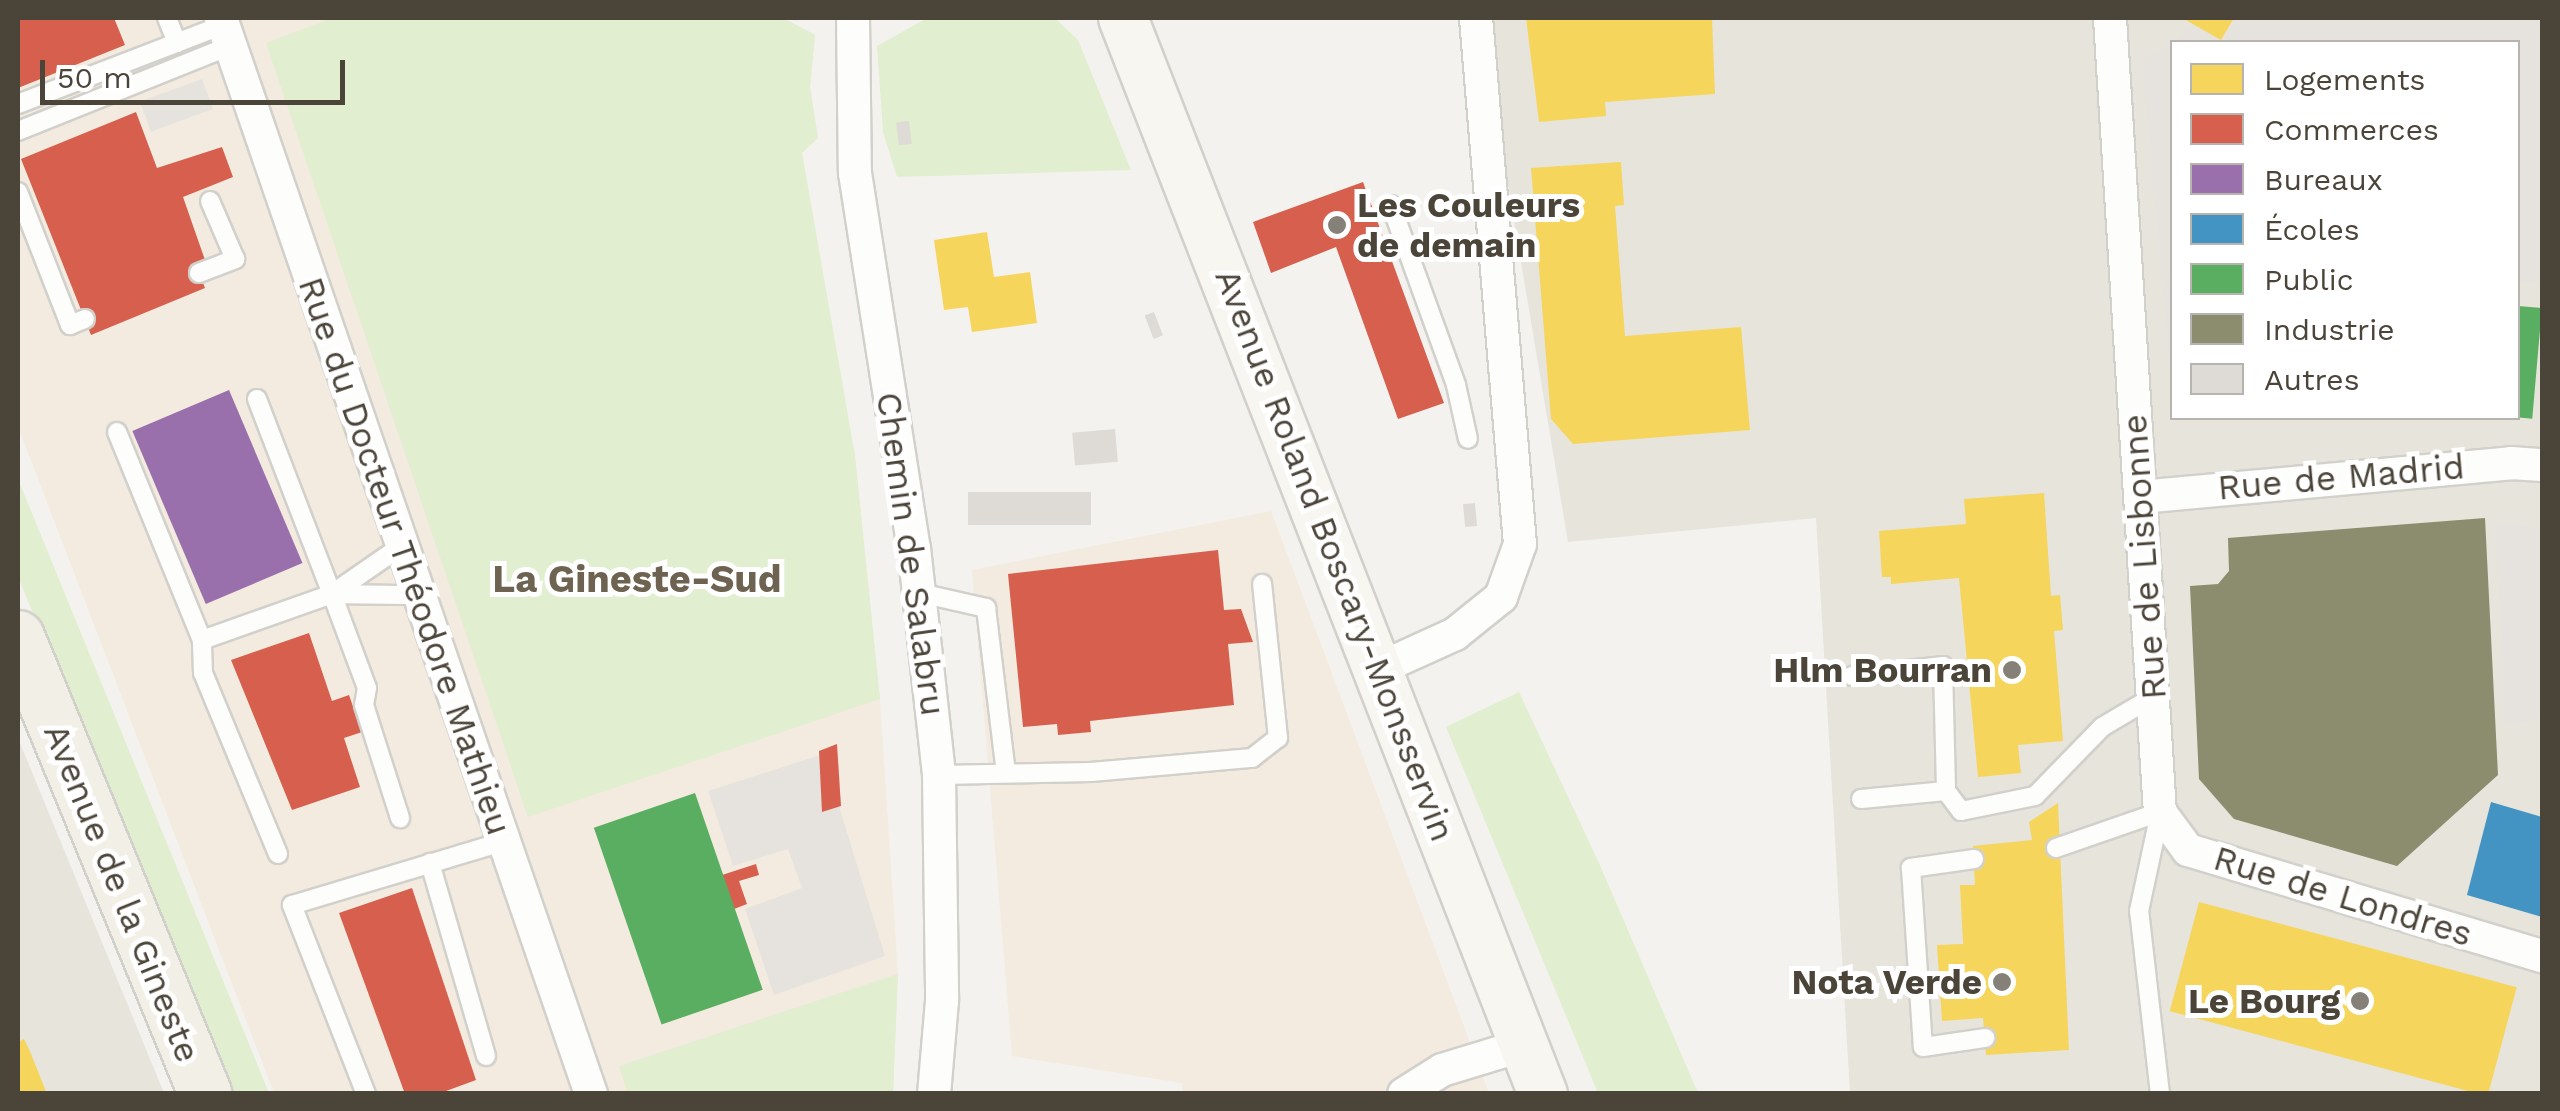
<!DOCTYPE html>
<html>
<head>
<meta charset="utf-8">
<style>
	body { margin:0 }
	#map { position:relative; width:2560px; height:1111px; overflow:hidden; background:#f4f2ee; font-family:"Work Sans",sans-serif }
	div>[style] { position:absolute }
	.residential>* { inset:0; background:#e7e4dc }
	.commercial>* { inset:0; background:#f3ebdf }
	.green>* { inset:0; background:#e1eecf }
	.parking>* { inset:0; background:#e6e3df; transform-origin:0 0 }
	.homes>* { inset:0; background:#f6d55c; transform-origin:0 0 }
	.shops>* { inset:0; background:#d6604d }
	.offices>* { inset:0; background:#9970ab; transform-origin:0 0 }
	.schools>* { inset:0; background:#4393c3 }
	.public>* { inset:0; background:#5aae61; transform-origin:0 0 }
	.industry>* { inset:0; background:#8c8c6e }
	.building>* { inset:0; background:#dedbd6; transform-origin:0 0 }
	.roads { filter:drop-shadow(2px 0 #d2d0cb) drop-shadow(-2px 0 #d2d0cb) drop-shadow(0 2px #d2d0cb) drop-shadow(0 -2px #d2d0cb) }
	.service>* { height:18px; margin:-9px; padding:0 9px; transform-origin:9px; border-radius:9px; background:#fdfdfc }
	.minor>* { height:32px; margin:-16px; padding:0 16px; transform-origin:16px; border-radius:16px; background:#fdfdfc }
	.secondary>* { height:48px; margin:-24px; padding:0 24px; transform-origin:24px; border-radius:24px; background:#f7f6f1 }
	.primary>* { height:52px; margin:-26px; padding:0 26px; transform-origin:26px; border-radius:26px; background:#f2efe6 }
	.dots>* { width:28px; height:28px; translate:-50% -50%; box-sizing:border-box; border:5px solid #fff; border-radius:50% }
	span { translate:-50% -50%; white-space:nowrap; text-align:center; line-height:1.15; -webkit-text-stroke:10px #fff; paint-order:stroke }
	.poi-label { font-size:35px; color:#4b4439; font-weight:700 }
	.left { translate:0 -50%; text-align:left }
	.right { translate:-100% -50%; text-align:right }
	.street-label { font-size:35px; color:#4b4439 }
	.neighbourhood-label { font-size:38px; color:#6e6250; font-weight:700 }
	.frame { position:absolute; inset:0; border:20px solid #4b4439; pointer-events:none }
	.legend { position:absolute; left:2170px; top:40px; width:350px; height:380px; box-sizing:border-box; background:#fff; border:2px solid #b7b4b0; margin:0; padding:12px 18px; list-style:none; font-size:30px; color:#4b4439 }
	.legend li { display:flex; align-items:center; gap:20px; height:50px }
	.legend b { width:50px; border:2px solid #b7b4b0 }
	.scale { position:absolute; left:40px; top:60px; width:305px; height:45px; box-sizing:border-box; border:5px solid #4b4439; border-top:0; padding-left:12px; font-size:30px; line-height:35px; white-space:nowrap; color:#4b4439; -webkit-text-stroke:8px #fff; paint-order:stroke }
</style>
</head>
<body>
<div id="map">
	<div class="residential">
		<i style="clip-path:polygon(evenodd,1480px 18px,2542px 18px,2542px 1093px,1850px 1093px,1816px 518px,1568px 542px,1480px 18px,2172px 42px,2518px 42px,2518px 418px,2172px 418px,2172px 42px)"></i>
		<i style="clip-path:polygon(18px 738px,164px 1093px,18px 1093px)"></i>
	</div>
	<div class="commercial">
		<i style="clip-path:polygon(18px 18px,783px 18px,815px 35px,810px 87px,818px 138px,802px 153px,855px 456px,880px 699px,898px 974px,893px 1093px,274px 1093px,18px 427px)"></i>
		<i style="clip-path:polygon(1271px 511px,1489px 1093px,1183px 1093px,1182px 1083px,1012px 1056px,972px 570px)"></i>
	</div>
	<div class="green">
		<i style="clip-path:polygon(332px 18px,783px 18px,815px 35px,810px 87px,818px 138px,802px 153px,855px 456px,880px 699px,528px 817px,266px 43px)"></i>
		<i style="clip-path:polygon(927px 18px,1055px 18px,1078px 40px,1131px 170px,897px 177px,883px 132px,877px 46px)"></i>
		<i style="clip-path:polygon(18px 479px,269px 1093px,231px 1093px,18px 577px)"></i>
		<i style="clip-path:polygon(1519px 692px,1599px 863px,1698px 1093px,1598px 1093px,1446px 727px)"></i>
		<i style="clip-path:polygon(898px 974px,893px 1093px,627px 1091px,619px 1066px)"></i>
	</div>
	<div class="parking">
		<i style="clip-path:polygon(2195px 18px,2542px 18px,2542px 282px,2518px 282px,2518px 42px,2172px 42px,2172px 392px,2142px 59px,2184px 36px)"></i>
		<i style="left:202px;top:79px;width:32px;height:66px;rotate:70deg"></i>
		<i style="clip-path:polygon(2495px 523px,2542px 528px,2542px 719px,2506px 725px)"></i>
		<i style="clip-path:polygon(823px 754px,885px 956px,774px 995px,745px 909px,802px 888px,788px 849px,733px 866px,708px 791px)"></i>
	</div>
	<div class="homes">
		<i style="clip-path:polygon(1526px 18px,1712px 18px,1715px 94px,1605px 102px,1606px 116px,1539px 122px)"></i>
		<i style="clip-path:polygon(2182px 18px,2234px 18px,2221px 40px)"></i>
		<i style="clip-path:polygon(1621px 162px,1624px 205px,1615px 206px,1625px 336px,1741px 327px,1750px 430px,1573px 444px,1551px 419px,1531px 168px)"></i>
		<i style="clip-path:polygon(987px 232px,994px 277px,1030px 272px,1037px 323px,972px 332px,968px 307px,944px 310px,934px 240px)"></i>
		<i style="clip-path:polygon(2044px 493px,2051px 596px,2060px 595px,2063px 630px,2054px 631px,2063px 741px,2018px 745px,2021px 773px,1978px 777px,1959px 578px,1891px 584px,1891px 577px,1882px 577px,1879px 531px,1966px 524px,1964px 499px)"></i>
		<i style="clip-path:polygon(2058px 803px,2069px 1050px,1986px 1055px,1983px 1018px,1942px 1021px,1937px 945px,1963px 944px,1960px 885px,1975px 885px,1973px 846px,2032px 840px,2029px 822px)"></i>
		<i style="left:2199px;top:902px;width:329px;height:113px;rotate:15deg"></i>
		<i style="clip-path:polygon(24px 1039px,29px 1049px,47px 1094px,18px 1094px,18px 1042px)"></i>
	</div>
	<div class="shops">
		<i style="clip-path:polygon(18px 18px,114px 18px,125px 45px,18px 88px)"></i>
		<i style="clip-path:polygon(136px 112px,157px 168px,222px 147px,233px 177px,183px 197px,205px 260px,195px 263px,205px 288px,91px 335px,21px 159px)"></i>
		<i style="clip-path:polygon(1363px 182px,1444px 403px,1398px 419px,1336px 247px,1271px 273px,1253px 222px)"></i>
		<i style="clip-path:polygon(1218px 550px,1224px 610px,1241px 609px,1253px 642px,1228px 644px,1234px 705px,1090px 721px,1091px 732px,1058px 735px,1057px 724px,1023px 727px,1008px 574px)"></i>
		<i style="clip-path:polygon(309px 633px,332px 701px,349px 695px,362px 732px,344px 738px,360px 787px,292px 810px,231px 660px)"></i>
		<i style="clip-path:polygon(837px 744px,841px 806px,822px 812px,819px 751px)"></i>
		<i style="clip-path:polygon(756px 864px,759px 875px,739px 881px,747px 904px,734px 909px,722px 875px)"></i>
		<i style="clip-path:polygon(412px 888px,476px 1080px,438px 1094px,405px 1094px,339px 913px)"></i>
	</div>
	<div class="offices">
		<i style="left:229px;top:390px;width:188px;height:105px;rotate:67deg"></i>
	</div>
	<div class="schools">
		<i style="clip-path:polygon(2491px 802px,2542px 817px,2542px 917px,2467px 895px)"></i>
	</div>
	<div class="public">
		<i style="left:2518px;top:306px;width:24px;height:111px;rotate:5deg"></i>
		<i style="left:695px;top:793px;width:208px;height:107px;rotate:71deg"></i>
	</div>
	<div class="industry">
		<i style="clip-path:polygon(2485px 518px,2498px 775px,2397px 866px,2234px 819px,2199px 779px,2190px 586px,2218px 584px,2229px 571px,2228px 538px)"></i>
	</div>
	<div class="building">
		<i style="left:909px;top:121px;width:23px;height:13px;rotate:83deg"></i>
		<i style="left:1154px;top:312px;width:25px;height:10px;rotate:69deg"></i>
		<i style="left:1115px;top:429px;width:33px;height:43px;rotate:85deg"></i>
		<i style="left:1091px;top:492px;width:33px;height:123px;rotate:90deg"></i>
		<i style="left:1475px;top:503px;width:23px;height:12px;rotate:85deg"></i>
	</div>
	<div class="roads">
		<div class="service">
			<i style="left:167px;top:18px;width:27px;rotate:68deg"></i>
			<i style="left:18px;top:104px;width:220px;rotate:-21.1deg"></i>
			<i style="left:18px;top:131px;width:231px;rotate:-21.9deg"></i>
			<i style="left:18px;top:192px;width:143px;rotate:68.6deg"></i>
			<i style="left:70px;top:325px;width:16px;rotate:-22deg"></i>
			<i style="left:1391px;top:205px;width:191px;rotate:70.1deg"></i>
			<i style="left:1456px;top:385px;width:55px;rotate:77.5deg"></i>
			<i style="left:199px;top:273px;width:39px;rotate:-21deg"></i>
			<i style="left:235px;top:259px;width:63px;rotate:-113.3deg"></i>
			<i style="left:257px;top:399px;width:209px;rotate:69deg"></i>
			<i style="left:332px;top:594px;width:83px;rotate:-34.7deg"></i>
			<i style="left:117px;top:432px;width:225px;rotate:67.8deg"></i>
			<i style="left:920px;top:593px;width:68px;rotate:12.8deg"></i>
			<i style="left:986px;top:608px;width:166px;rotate:83.1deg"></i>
			<i style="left:332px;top:594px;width:100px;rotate:69.6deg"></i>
			<i style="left:367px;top:688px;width:17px;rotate:100deg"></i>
			<i style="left:364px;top:705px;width:119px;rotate:72.3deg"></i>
			<i style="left:1852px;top:676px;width:92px;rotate:-6.3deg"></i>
			<i style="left:1943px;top:666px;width:125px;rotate:88.6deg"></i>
			<i style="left:1946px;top:791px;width:25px;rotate:53deg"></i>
			<i style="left:1961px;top:811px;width:76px;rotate:-11.5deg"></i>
			<i style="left:2035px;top:796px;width:96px;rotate:-45.8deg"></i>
			<i style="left:2102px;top:727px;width:59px;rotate:-30.5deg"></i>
			<i style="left:939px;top:775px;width:152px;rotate:-1.1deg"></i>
			<i style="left:1091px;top:772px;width:162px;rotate:-5deg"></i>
			<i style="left:1252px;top:758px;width:33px;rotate:-38deg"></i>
			<i style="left:1278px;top:738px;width:155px;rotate:-95.9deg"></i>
			<i style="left:1861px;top:799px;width:85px;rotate:-5.4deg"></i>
			<i style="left:2056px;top:848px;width:110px;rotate:-19.1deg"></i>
			<i style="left:278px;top:854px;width:196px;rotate:-112.5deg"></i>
			<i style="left:203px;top:673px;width:33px;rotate:-92deg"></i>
			<i style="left:202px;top:640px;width:138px;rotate:-19.5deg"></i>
			<i style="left:332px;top:594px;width:84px;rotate:0.7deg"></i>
			<i style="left:1974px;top:859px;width:64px;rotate:171.9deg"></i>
			<i style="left:1911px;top:868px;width:179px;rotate:86.2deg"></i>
			<i style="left:1923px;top:1047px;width:63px;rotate:-8.3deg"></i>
			<i style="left:430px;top:863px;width:201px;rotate:73.8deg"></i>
			<i style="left:366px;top:1094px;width:203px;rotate:-111.4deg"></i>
			<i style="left:292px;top:905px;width:219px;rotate:-16.7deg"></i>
			<i style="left:2160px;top:1094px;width:184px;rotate:-96.5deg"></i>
			<i style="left:2139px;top:911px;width:100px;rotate:-77.9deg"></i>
		</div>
		<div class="minor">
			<i style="left:221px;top:18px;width:1138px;rotate:71.02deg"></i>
			<i style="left:853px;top:18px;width:155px;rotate:89.3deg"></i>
			<i style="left:855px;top:173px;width:380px;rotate:81.1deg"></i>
			<i style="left:914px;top:548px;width:228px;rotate:83.7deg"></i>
			<i style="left:939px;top:775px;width:226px;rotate:89.2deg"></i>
			<i style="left:942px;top:1001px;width:93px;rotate:94.9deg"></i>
			<i style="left:2110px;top:18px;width:796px;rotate:86.4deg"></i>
			<i style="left:2160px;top:812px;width:47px;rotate:53.6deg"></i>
			<i style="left:2188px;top:850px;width:370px;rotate:16.7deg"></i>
			<i style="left:2140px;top:497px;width:373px;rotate:-5.2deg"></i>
			<i style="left:2511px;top:463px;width:31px;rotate:4deg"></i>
			<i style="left:1378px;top:669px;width:85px;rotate:-24.4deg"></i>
			<i style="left:1455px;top:634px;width:59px;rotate:-38.8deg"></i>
			<i style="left:1501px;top:597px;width:56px;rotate:-70.3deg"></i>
			<i style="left:1520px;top:544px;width:528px;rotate:-94.78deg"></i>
			<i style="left:1404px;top:1094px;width:45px;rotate:-32.3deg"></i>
			<i style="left:1442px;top:1070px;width:86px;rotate:-17deg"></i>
		</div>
		<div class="secondary">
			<i style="left:1123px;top:18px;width:1155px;rotate:68.68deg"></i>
		</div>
		<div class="primary">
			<i style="left:18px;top:637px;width:494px;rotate:67.7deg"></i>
		</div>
	</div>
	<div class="dots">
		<i style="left:1337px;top:225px;background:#868178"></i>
		<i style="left:2012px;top:670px;background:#868178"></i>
		<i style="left:2002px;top:982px;background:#868178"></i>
		<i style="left:2360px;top:1001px;background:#868178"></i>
	</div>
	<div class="poi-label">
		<span class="left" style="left:1357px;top:225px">Les Couleurs<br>de demain</span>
		<span class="right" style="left:1992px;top:670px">Hlm Bourran</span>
		<span class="right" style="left:1982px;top:982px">Nota Verde</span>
		<span class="right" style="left:2340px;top:1001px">Le Bourg</span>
	</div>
	<div class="street-label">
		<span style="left:2341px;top:477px;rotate:-5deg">Rue de Madrid</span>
		<span style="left:911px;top:554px;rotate:82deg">Chemin de Salabru</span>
		<span style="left:1335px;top:555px;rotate:69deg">Avenue Roland Boscary-Monsservin</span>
		<span style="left:405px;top:556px;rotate:71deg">Rue du Docteur Théodore Mathieu</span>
		<span style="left:2144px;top:557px;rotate:-94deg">Rue de Lisbonne</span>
		<span style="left:122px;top:893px;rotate:68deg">Avenue de la Gineste</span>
		<span style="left:2343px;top:896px;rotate:17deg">Rue de Londres</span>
	</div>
	<div class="neighbourhood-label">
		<span style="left:637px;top:580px">La Gineste-Sud</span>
	</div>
	<div class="frame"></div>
	<ul class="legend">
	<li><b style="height:28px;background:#f6d55c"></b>Logements</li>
	<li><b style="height:28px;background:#d6604d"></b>Commerces</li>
	<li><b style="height:28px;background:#9970ab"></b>Bureaux</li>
	<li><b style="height:28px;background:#4393c3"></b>Écoles</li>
	<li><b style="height:28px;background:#5aae61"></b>Public</li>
	<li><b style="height:28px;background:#8c8c6e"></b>Industrie</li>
	<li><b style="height:28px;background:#dedbd6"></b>Autres</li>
	</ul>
	<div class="scale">50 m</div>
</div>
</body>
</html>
